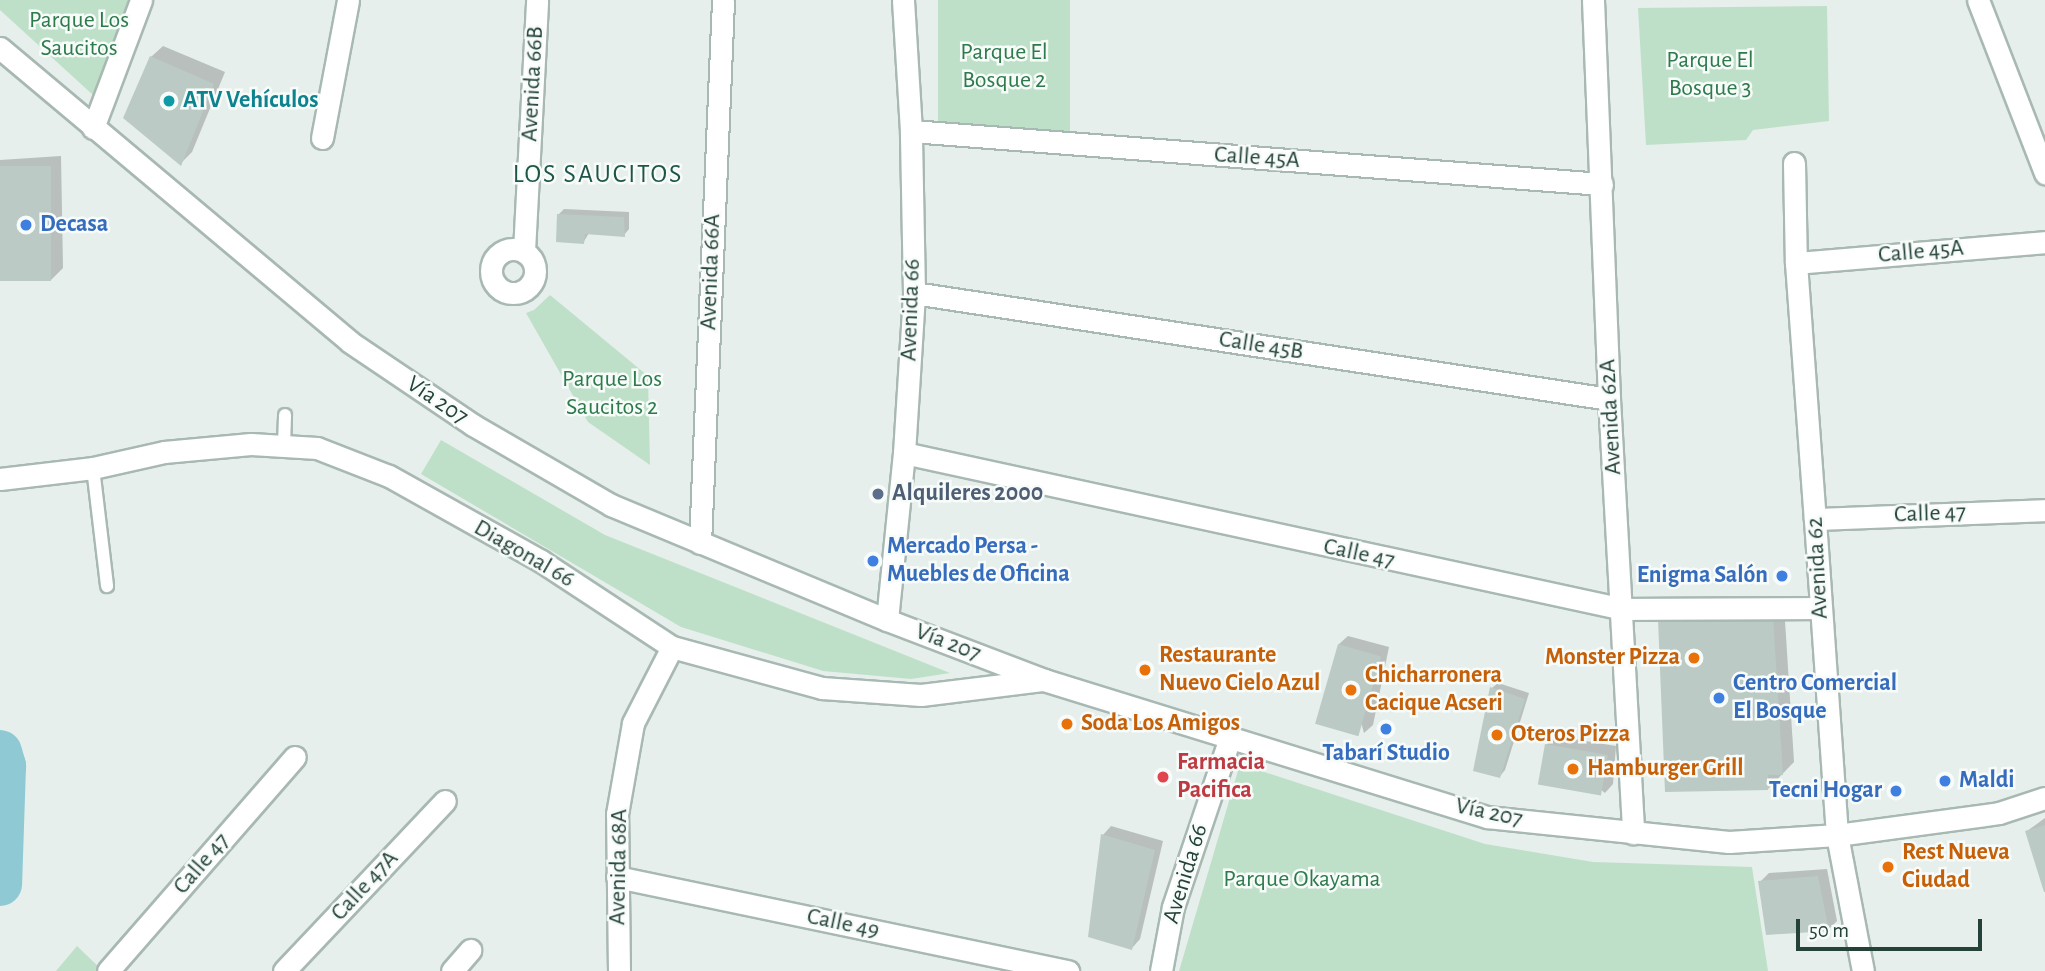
<!DOCTYPE html>
<html>
<head>
<meta charset="utf-8">
<style>
	body { margin:0 }
	#map { position:relative; width:2045px; height:971px; overflow:hidden; background:#e6efeb; font-family:"Alegreya Sans",sans-serif }
	div>[style] { position:absolute }
	.green>* { inset:0; background:#bfe0c8; transform-origin:0 0 }
	.shadow>* { inset:0; background:#0003 }
	.river>* { height:44px; margin:-22px; padding:0 22px; transform-origin:22px; border-radius:22px; background:#8ec9d4 }
	.building>* { inset:0; background:#bbcac4; transform-origin:0 0 }
	.roads { filter:drop-shadow(2px 0 #a8b8b2) drop-shadow(-2px 0 #a8b8b2) drop-shadow(0 2px #a8b8b2) drop-shadow(0 -2px #a8b8b2) }
	.lane>* { height:12px; margin:-6px; padding:0 6px; transform-origin:6px; border-radius:6px; background:#fff }
	.street>* { height:21px; margin:-10.5px; padding:0 10.5px; transform-origin:10.5px; border-radius:10.5px; background:#fff }
	.street>.ring { margin:-10.5px; padding:0; box-sizing:content-box; background:none; border:21px solid #fff; border-radius:50% }
	.secondary>* { height:21px; margin:-10.5px; padding:0 10.5px; transform-origin:10.5px; border-radius:10.5px; background:#fff }
	.dots>* { width:19px; height:19px; translate:-50% -50%; box-sizing:border-box; border:4px solid #f7fbf9; border-radius:50% }
	span { translate:-50% -50%; white-space:nowrap; text-align:center; line-height:1.15; -webkit-text-stroke:5px #f7fbf9; paint-order:stroke }
	.park-label { font-size:24px; color:#2d7a4b }
	.street-label { font-size:24px; color:#24423a }
	.culture-label { font-size:24px; color:#0d838f; font-weight:700 }
	.left { translate:0 -50%; text-align:left }
	.shop-label { font-size:24px; color:#366cbe; font-weight:700 }
	.right { translate:-100% -50%; text-align:right }
	.service-label { font-size:24px; color:#4e5e75; font-weight:700 }
	.food-label { font-size:24px; color:#c56008; font-weight:700 }
	.health-label { font-size:24px; color:#be3a42; font-weight:700 }
	.neighbourhood-label { font-size:26px; color:#1f5548; letter-spacing:2px }
	.scale { position:absolute; left:1796px; top:919px; width:186px; height:32px; box-sizing:border-box; border:4px solid #24423a; border-top:0; padding-left:9px; font-size:21px; line-height:24px; white-space:nowrap; color:#24423a; -webkit-text-stroke:5px #f7fbf9; paint-order:stroke }
</style>
</head>
<body>
<div id="map">
	<div class="green">
		<i style="clip-path:polygon(0 0,133px 0,93px 95px,0 10px)"></i>
		<i style="left:938px;top:0;width:132px;height:134px"></i>
		<i style="clip-path:polygon(1827px 6px,1829px 121px,1753px 130px,1746px 140px,1646px 145px,1638px 8px)"></i>
		<i style="clip-path:polygon(550px 295px,648px 376px,650px 465px,588px 422px,526px 313px,534px 310px)"></i>
		<i style="clip-path:polygon(441px 440px,605px 535px,950px 673px,911px 679px,823px 671px,681px 627px,421px 474px)"></i>
		<i style="clip-path:polygon(1240px 764px,1485px 844px,1593px 862px,1752px 867px,1768px 971px,1179px 971px)"></i>
		<i style="clip-path:polygon(77px 946px,103px 971px,56px 971px)"></i>
	</div>
	<div class="shadow">
		<i style="clip-path:polygon(163px 46px,225px 72px,192px 152px,181px 163px,151px 57px)"></i>
		<i style="clip-path:polygon(61px 156px,63px 268px,51px 280px,0 278px,0 160px)"></i>
		<i style="clip-path:polygon(564px 209px,629px 212px,629px 229px,624px 235px,589px 233px,583px 243px,558px 215px)"></i>
		<i style="clip-path:polygon(1784px 605px,1794px 762px,1768px 789px,1659px 621px,1671px 609px)"></i>
		<i style="clip-path:polygon(1348px 636px,1389px 647px,1373px 725px,1364px 733px,1339px 644px)"></i>
		<i style="clip-path:polygon(1498px 683px,1529px 693px,1505px 770px,1500px 776px,1492px 688px)"></i>
		<i style="clip-path:polygon(1555px 736px,1616px 746px,1613px 784px,1605px 793px,1546px 745px)"></i>
		<i style="clip-path:polygon(2045px 818px,2045px 888px,2027px 831px)"></i>
		<i style="clip-path:polygon(1111px 826px,1163px 841px,1140px 939px,1132px 948px,1103px 835px)"></i>
		<i style="clip-path:polygon(1827px 869px,1837px 921px,1828px 930px,1760px 882px,1769px 873px)"></i>
	</div>
	<div class="river">
		<i style="left:0;top:752px;width:15px;rotate:74deg"></i>
		<i style="left:4px;top:766px;width:118px;rotate:91.9deg"></i>
	</div>
	<div class="building">
		<i style="clip-path:polygon(150px 56px,214px 84px,181px 166px,123px 118px)"></i>
		<i style="left:51px;top:166px;width:115px;height:51px;rotate:90deg"></i>
		<i style="clip-path:polygon(557px 214px,624px 217px,625px 237px,585px 234px,584px 244px,556px 242px)"></i>
		<i style="clip-path:polygon(1773px 616px,1783px 775px,1768px 775px,1768px 790px,1665px 792px,1658px 620px)"></i>
		<i style="left:1338px;top:644px;width:45px;height:83px;rotate:16deg"></i>
		<i style="clip-path:polygon(1490px 687px,1525px 699px,1500px 778px,1473px 771px)"></i>
		<i style="left:1545px;top:744px;width:64px;height:41px;rotate:10deg"></i>
		<i style="clip-path:polygon(2045px 825px,2045px 892px,2044px 892px,2025px 831px)"></i>
		<i style="clip-path:polygon(1101px 834px,1155px 850px,1132px 950px,1088px 937px)"></i>
		<i style="clip-path:polygon(1818px 876px,1829px 931px,1766px 935px,1758px 881px)"></i>
	</div>
	<div class="roads">
		<div class="lane">
			<i style="left:284px;top:445px;width:30px;rotate:-88deg"></i>
			<i style="left:93px;top:468px;width:119px;rotate:83.2deg"></i>
		</div>
		<div class="street">
			<i style="left:1593px;top:0;width:399px;rotate:87.7deg"></i>
			<i style="left:1609px;top:399px;width:435px;rotate:86.8deg"></i>
			<i style="left:93px;top:128px;width:137px;rotate:-69.4deg"></i>
			<i style="left:911px;top:131px;width:693px;rotate:4.39deg"></i>
			<i style="left:322px;top:138px;width:140px;rotate:-79.3deg"></i>
			<i style="left:1794px;top:163px;width:100px;rotate:88.9deg"></i>
			<i style="left:1796px;top:263px;width:257px;rotate:85.8deg"></i>
			<i class="ring" style="left:491px;top:249px;width:23px;height:23px"></i>
			<i style="left:524px;top:251px;width:251px;rotate:-87deg"></i>
			<i style="left:1796px;top:263px;width:250px;rotate:-4.8deg"></i>
			<i style="left:914px;top:293px;width:703px;rotate:8.67deg"></i>
			<i style="left:904px;top:453px;width:736px;rotate:12.24deg"></i>
			<i style="left:1623px;top:609px;width:197px;rotate:-0.3deg"></i>
			<i style="left:0;top:479px;width:94px;rotate:-6.7deg"></i>
			<i style="left:93px;top:468px;width:73px;rotate:-12.7deg"></i>
			<i style="left:164px;top:452px;width:87px;rotate:-5.3deg"></i>
			<i style="left:251px;top:444px;width:66px;rotate:3.5deg"></i>
			<i style="left:317px;top:448px;width:77px;rotate:21.3deg"></i>
			<i style="left:389px;top:476px;width:174px;rotate:29.2deg"></i>
			<i style="left:541px;top:561px;width:157px;rotate:33.3deg"></i>
			<i style="left:672px;top:647px;width:156px;rotate:15.3deg"></i>
			<i style="left:822px;top:688px;width:99px;rotate:4deg"></i>
			<i style="left:921px;top:695px;width:124px;rotate:-7deg"></i>
			<i style="left:700px;top:543px;width:543px;rotate:-87.57deg"></i>
			<i style="left:887px;top:620px;width:168px;rotate:-84.2deg"></i>
			<i style="left:904px;top:453px;width:160px;rotate:-86.4deg"></i>
			<i style="left:914px;top:293px;width:162px;rotate:-91.1deg"></i>
			<i style="left:911px;top:131px;width:131px;rotate:-93.5deg"></i>
			<i style="left:1837px;top:835px;width:138px;rotate:79.2deg"></i>
			<i style="left:617px;top:877px;width:461px;rotate:11.8deg"></i>
			<i style="left:108px;top:971px;width:284px;rotate:-48.9deg"></i>
			<i style="left:284px;top:971px;width:234px;rotate:-46.6deg"></i>
			<i style="left:452px;top:971px;width:28px;rotate:-49deg"></i>
			<i style="left:619px;top:971px;width:157px;rotate:-90.7deg"></i>
			<i style="left:617px;top:814px;width:92px;rotate:-80deg"></i>
			<i style="left:633px;top:723px;width:85px;rotate:-62.8deg"></i>
			<i style="left:1161px;top:971px;width:65px;rotate:-79.4deg"></i>
			<i style="left:1173px;top:907px;width:178px;rotate:-71.4deg"></i>
		</div>
		<div class="secondary">
			<i style="left:1978px;top:0;width:186px;rotate:68.8deg"></i>
			<i style="left:0;top:48px;width:457px;rotate:40deg"></i>
			<i style="left:350px;top:342px;width:148px;rotate:34deg"></i>
			<i style="left:473px;top:425px;width:160px;rotate:30.1deg"></i>
			<i style="left:611px;top:505px;width:299px;rotate:22.6deg"></i>
			<i style="left:887px;top:620px;width:168px;rotate:20.9deg"></i>
			<i style="left:1044px;top:680px;width:464px;rotate:17.2deg"></i>
			<i style="left:1487px;top:817px;width:243px;rotate:5.9deg"></i>
			<i style="left:1729px;top:842px;width:108px;rotate:-3.7deg"></i>
			<i style="left:1837px;top:835px;width:163px;rotate:-7.7deg"></i>
			<i style="left:1999px;top:813px;width:48px;rotate:-18.1deg"></i>
			<i style="left:1837px;top:835px;width:317px;rotate:-94deg"></i>
			<i style="left:1815px;top:519px;width:230px;rotate:-2.2deg"></i>
		</div>
	</div>
	<div class="dots">
		<i style="left:169px;top:101px;background:#0f9aa8"></i>
		<i style="left:26px;top:225px;background:#3f7fe0"></i>
		<i style="left:878px;top:494px;background:#5c6f8a"></i>
		<i style="left:873px;top:561px;background:#3f7fe0"></i>
		<i style="left:1782px;top:576px;background:#3f7fe0"></i>
		<i style="left:1694px;top:658px;background:#e8710a"></i>
		<i style="left:1145px;top:670px;background:#e8710a"></i>
		<i style="left:1351px;top:690px;background:#e8710a"></i>
		<i style="left:1719px;top:698px;background:#3f7fe0"></i>
		<i style="left:1067px;top:724px;background:#e8710a"></i>
		<i style="left:1386px;top:729px;background:#3f7fe0"></i>
		<i style="left:1497px;top:735px;background:#e8710a"></i>
		<i style="left:1573px;top:769px;background:#e8710a"></i>
		<i style="left:1163px;top:777px;background:#e0444e"></i>
		<i style="left:1945px;top:781px;background:#3f7fe0"></i>
		<i style="left:1896px;top:791px;background:#3f7fe0"></i>
		<i style="left:1888px;top:867px;background:#e8710a"></i>
	</div>
	<div class="park-label">
		<span style="left:79px;top:35px">Parque Los<br>Saucitos</span>
		<span style="left:1004px;top:67px">Parque El<br>Bosque 2</span>
		<span style="left:1710px;top:75px">Parque El<br>Bosque 3</span>
		<span style="left:612px;top:394px">Parque Los<br>Saucitos 2</span>
		<span style="left:1302px;top:880px">Parque Okayama</span>
	</div>
	<div class="street-label">
		<span style="left:533px;top:84px;rotate:-87deg">Avenida 66B</span>
		<span style="left:1257px;top:158px;rotate:4deg">Calle 45A</span>
		<span style="left:1921px;top:252px;rotate:-5deg">Calle 45A</span>
		<span style="left:711px;top:272px;rotate:-88deg">Avenida 66A</span>
		<span style="left:911px;top:310px;rotate:-88deg">Avenida 66</span>
		<span style="left:1261px;top:346px;rotate:9deg">Calle 45B</span>
		<span style="left:437px;top:401px;rotate:34deg">Vía 207</span>
		<span style="left:1611px;top:417px;rotate:-93deg">Avenida 62A</span>
		<span style="left:1930px;top:514px;rotate:-2deg">Calle 47</span>
		<span style="left:524px;top:554px;rotate:30deg">Diagonal 66</span>
		<span style="left:1359px;top:554px;rotate:12deg">Calle 47</span>
		<span style="left:1818px;top:568px;rotate:-93deg">Avenida 62</span>
		<span style="left:948px;top:643px;rotate:21deg">Vía 207</span>
		<span style="left:1489px;top:813px;rotate:12deg">Vía 207</span>
		<span style="left:202px;top:864px;rotate:-49deg">Calle 47</span>
		<span style="left:619px;top:867px;rotate:-89deg">Avenida 68A</span>
		<span style="left:1186px;top:874px;rotate:-73deg">Avenida 66</span>
		<span style="left:365px;top:886px;rotate:-47deg">Calle 47A</span>
		<span style="left:843px;top:924px;rotate:12deg">Calle 49</span>
	</div>
	<div class="culture-label">
		<span class="left" style="left:183px;top:101px">ATV Vehículos</span>
	</div>
	<div class="shop-label">
		<span class="left" style="left:40px;top:225px">Decasa</span>
		<span class="left" style="left:887px;top:561px">Mercado Persa -<br>Muebles de Oficina</span>
		<span class="right" style="left:1768px;top:576px">Enigma Salón</span>
		<span class="left" style="left:1733px;top:698px">Centro Comercial<br>El Bosque</span>
		<span style="left:1386px;top:754px">Tabarí Studio</span>
		<span class="left" style="left:1959px;top:781px">Maldi</span>
		<span class="right" style="left:1882px;top:791px">Tecni Hogar</span>
	</div>
	<div class="service-label">
		<span class="left" style="left:892px;top:494px">Alquileres 2000</span>
	</div>
	<div class="food-label">
		<span class="left" style="left:1159px;top:670px">Restaurante<br>Nuevo Cielo Azul</span>
		<span class="right" style="left:1680px;top:658px">Monster Pizza</span>
		<span class="left" style="left:1365px;top:690px">Chicharronera<br>Cacique Acseri</span>
		<span class="left" style="left:1081px;top:724px">Soda Los Amigos</span>
		<span class="left" style="left:1511px;top:735px">Oteros Pizza</span>
		<span class="left" style="left:1587px;top:769px">Hamburger Grill</span>
		<span class="left" style="left:1902px;top:867px">Rest Nueva<br>Ciudad</span>
	</div>
	<div class="health-label">
		<span class="left" style="left:1177px;top:777px">Farmacia<br>Pacifica</span>
	</div>
	<div class="neighbourhood-label">
		<span style="left:598px;top:175px">LOS SAUCITOS</span>
	</div>
	<div class="scale">50 m</div>
</div>
</body>
</html>
